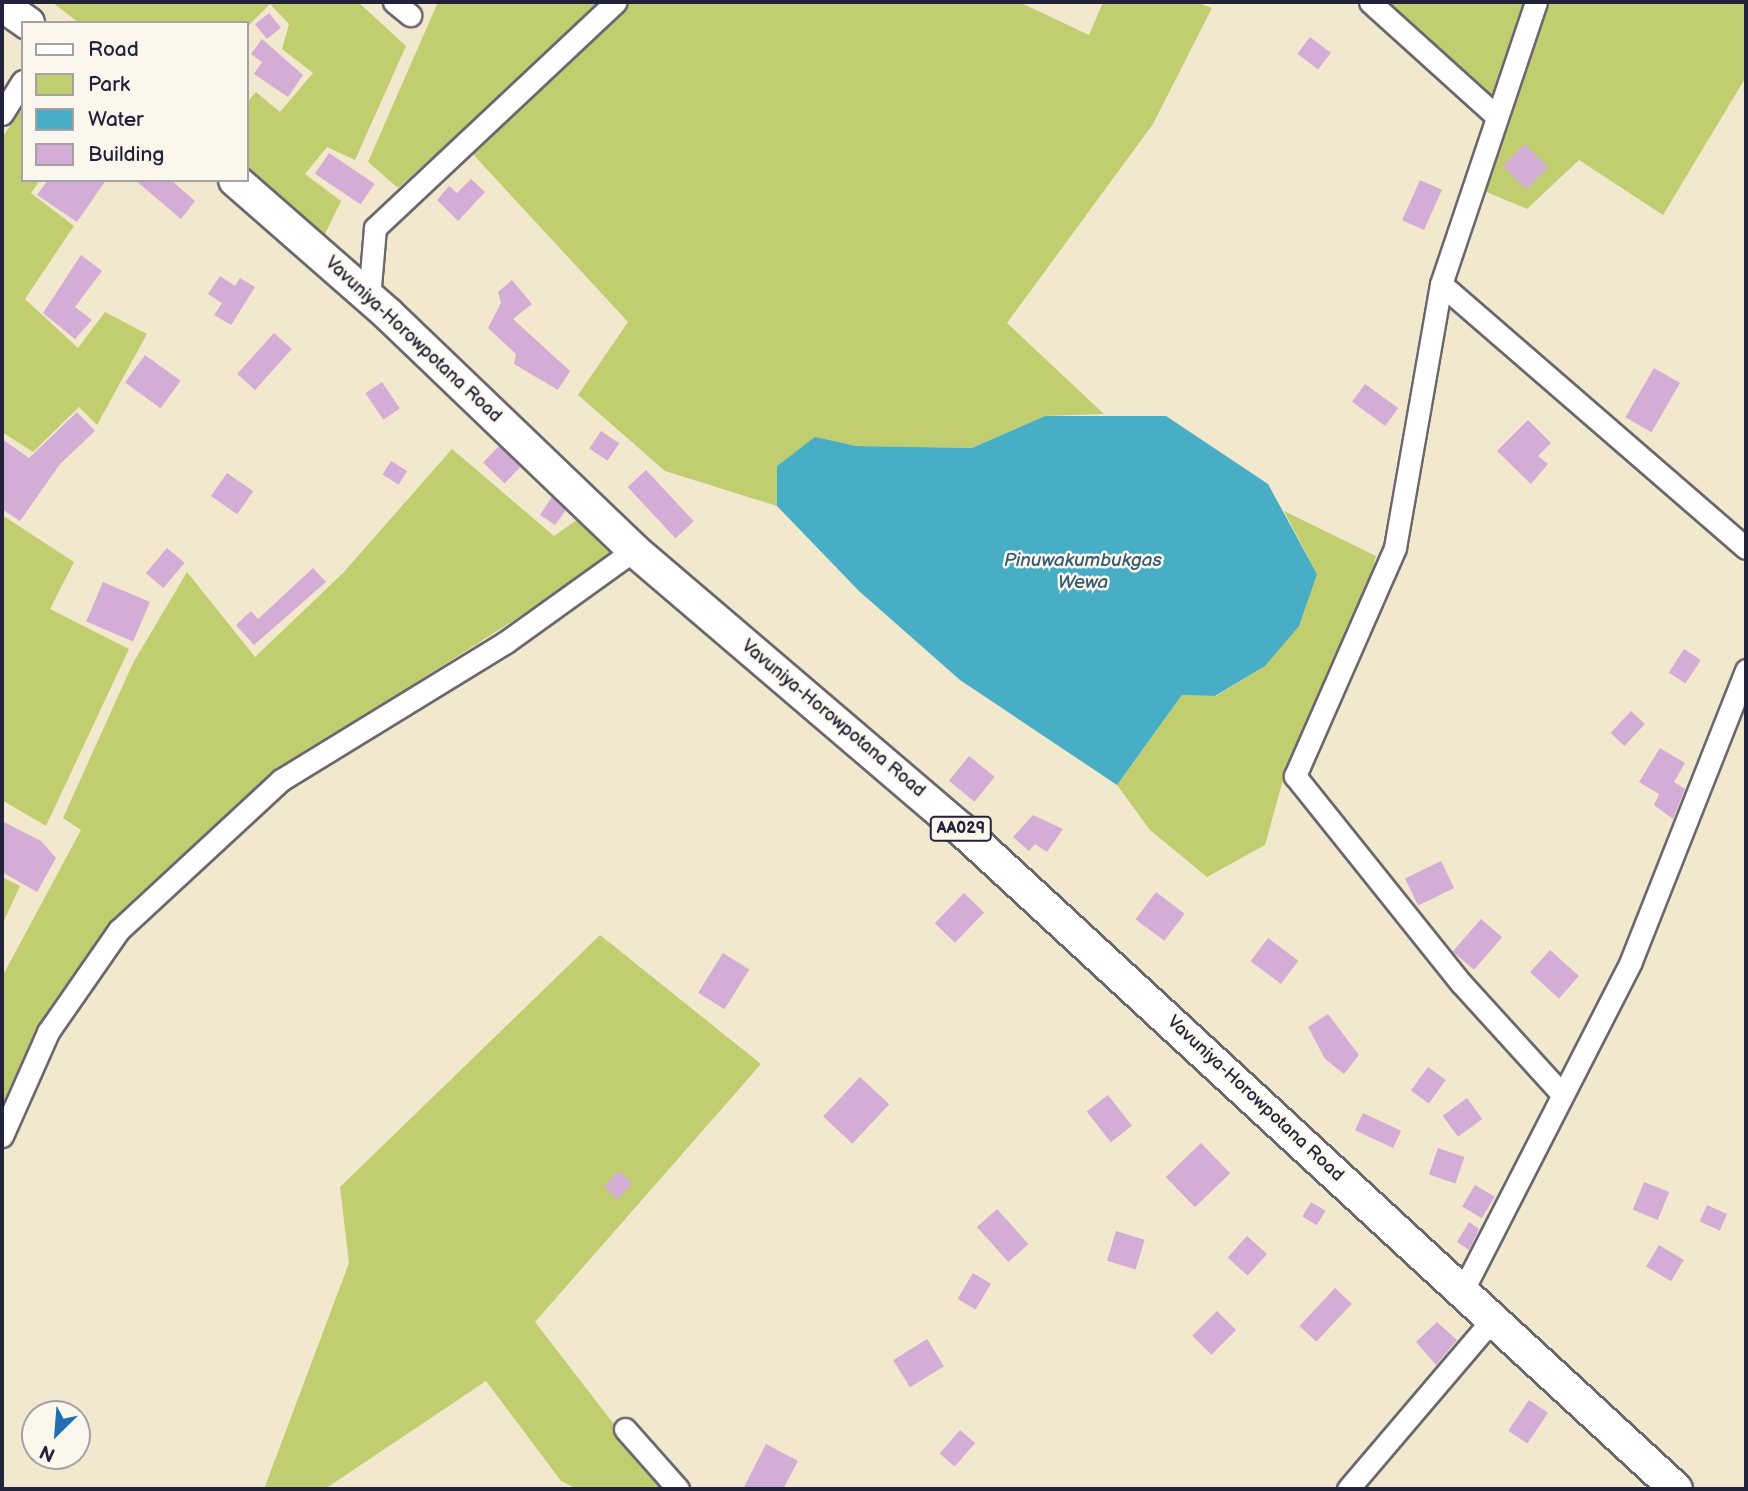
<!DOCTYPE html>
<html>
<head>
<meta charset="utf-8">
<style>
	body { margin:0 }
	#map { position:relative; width:1748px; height:1491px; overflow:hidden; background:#f2e8ce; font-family:"Balsamiq Sans",sans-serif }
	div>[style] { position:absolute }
	.green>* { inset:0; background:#c1ce70 }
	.water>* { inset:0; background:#47aec6 }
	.building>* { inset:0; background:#d4add6; transform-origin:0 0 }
	.roads { filter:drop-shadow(2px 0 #6b676e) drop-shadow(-2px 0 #6b676e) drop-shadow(0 2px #6b676e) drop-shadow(0 -2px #6b676e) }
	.minor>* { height:21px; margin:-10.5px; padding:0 10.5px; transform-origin:10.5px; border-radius:10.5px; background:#fff }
	.highway>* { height:32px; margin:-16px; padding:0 16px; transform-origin:16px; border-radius:16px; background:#fff }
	span { translate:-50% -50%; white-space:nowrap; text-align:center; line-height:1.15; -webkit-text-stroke:5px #fbf7ec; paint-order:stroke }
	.shield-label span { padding:2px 5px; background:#fbf7ec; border:2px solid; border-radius:5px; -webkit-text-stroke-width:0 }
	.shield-label { font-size:16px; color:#22223b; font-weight:700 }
	.street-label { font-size:18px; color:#22223b }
	.water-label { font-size:19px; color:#315a73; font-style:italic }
	.frame { position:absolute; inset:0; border:4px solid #22223b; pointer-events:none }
	.legend { position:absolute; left:21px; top:21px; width:228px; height:161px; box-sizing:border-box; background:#fbf7ec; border:2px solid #a4a2a5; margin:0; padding:9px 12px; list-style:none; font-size:21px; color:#22223b }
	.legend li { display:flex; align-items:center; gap:14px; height:35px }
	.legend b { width:35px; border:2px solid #a4a2a5 }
	.north { position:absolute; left:21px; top:1400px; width:70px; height:70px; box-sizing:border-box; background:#fbf7ec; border:2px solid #a4a2a5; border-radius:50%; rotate:205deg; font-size:19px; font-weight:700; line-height:28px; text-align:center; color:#22223b }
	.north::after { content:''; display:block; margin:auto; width:24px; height:32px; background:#1f6fb2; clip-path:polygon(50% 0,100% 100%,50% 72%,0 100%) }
</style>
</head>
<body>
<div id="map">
	<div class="green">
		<i style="clip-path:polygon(52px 2px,358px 2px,406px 46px,355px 160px,327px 147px,305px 174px,341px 201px,320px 244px,247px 174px,247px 102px,256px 92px,280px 112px,313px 73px,282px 49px,289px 24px,270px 4px,247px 27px,79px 23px)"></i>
		<i style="clip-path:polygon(438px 2px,1019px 2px,1089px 35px,1103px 2px,1196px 2px,1212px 8px,1153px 124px,1007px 323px,1104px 414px,1045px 416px,972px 448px,856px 446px,815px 438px,777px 466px,777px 506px,665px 471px,578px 395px,628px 322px,470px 151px,455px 137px,398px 188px,368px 162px)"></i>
		<i style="clip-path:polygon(1386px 2px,1526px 2px,1492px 96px)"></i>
		<i style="clip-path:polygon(1550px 2px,1746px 2px,1746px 77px,1663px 215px,1579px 160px,1527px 209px,1484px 191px)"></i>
		<i style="clip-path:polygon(23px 106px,23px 180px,40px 180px,31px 193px,74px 226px,25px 299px,78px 348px,105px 312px,147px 334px,97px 425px,79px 407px,33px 452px,2px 432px,2px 138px)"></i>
		<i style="clip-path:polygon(452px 449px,554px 536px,588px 512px,624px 550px,274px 773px,114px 924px,2px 1114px,2px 977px,81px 830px,63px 818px,133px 663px,187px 572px,255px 657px,343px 573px)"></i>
		<i style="clip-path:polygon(1284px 511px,1376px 556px,1364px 603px,1285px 773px,1265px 845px,1207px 877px,1150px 830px,1117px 785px,1182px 695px,1216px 696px,1265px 666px,1317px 574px)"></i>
		<i style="clip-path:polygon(2px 515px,74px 562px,50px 609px,129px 649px,46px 826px,2px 800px)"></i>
		<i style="clip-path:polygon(2px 877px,20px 886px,2px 925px)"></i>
		<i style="clip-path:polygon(600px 935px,761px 1064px,535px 1322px,664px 1489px,577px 1489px,561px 1481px,486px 1381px,325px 1489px,264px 1489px,349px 1263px,340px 1187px)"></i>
	</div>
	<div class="water">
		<i style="clip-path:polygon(1045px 416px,1166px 416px,1268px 484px,1317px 574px,1299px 626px,1265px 666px,1215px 696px,1182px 695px,1117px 785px,960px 680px,859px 591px,777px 506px,777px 466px,815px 437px,856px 446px,972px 448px)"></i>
	</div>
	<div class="building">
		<i style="left:269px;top:13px;width:19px;height:18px;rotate:51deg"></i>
		<i style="left:1310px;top:37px;width:26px;height:21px;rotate:37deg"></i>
		<i style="clip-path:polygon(262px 39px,303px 75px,288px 97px,254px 74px,262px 62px,251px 54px)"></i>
		<i style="left:1525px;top:144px;width:33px;height:31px;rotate:45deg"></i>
		<i style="left:329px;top:153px;width:55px;height:25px;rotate:34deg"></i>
		<i style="clip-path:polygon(471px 179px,485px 192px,458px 221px,437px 200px,449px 186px,457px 193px)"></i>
		<i style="clip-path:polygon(48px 180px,106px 180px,77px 222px,37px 195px)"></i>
		<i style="clip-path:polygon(135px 180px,171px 180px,195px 201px,181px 219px)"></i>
		<i style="left:1420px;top:180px;width:24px;height:44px;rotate:24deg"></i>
		<i style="clip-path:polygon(81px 255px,102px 271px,75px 307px,92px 320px,75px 339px,43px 313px)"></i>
		<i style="clip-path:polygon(220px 276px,235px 286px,240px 278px,255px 287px,231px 325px,214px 315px,222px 303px,208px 294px)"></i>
		<i style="clip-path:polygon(512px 280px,532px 304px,513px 319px,570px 371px,558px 390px,514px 364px,516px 354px,488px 328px,501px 303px,498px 292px)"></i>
		<i style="left:274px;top:333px;width:24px;height:55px;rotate:42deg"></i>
		<i style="left:145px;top:355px;width:44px;height:34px;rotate:36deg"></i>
		<i style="left:1654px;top:368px;width:30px;height:57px;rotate:30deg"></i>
		<i style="left:382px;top:382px;width:32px;height:20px;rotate:56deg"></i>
		<i style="left:1365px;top:384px;width:41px;height:22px;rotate:36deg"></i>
		<i style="clip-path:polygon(77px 412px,95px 431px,60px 464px,20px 521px,2px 509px,2px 439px,29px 458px)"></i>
		<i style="clip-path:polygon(1528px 420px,1551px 443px,1538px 456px,1548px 464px,1531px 484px,1497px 451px)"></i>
		<i style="left:601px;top:431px;width:22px;height:21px;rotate:34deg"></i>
		<i style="left:499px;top:446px;width:30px;height:23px;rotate:44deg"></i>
		<i style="left:391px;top:461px;width:19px;height:16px;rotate:32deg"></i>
		<i style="left:646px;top:470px;width:70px;height:25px;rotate:47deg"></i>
		<i style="left:227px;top:473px;width:32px;height:28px;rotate:35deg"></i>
		<i style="clip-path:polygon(552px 497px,566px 510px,555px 525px,540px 515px)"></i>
		<i style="left:167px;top:548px;width:23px;height:33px;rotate:40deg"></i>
		<i style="clip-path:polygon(313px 568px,326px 582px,254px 645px,236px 625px,251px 611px,258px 619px)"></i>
		<i style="left:103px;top:582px;width:51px;height:43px;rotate:23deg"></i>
		<i style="left:1684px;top:649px;width:20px;height:28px;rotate:33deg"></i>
		<i style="left:1631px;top:711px;width:19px;height:30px;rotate:43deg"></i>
		<i style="clip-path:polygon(1660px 748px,1685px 763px,1674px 782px,1685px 789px,1673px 819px,1654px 805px,1659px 794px,1639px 782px)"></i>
		<i style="left:969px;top:756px;width:33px;height:32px;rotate:39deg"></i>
		<i style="clip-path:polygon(1033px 815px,1063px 829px,1047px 852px,1035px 844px,1029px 851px,1013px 837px)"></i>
		<i style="clip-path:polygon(2px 821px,41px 841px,56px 858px,37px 892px,2px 872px)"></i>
		<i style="left:1441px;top:861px;width:30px;height:40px;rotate:64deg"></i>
		<i style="left:1156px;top:892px;width:36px;height:34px;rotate:37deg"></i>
		<i style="left:964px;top:893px;width:28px;height:42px;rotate:44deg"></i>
		<i style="left:1481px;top:919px;width:28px;height:43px;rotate:41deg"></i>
		<i style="left:1268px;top:938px;width:38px;height:29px;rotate:37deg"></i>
		<i style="left:1550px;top:950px;width:39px;height:30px;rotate:42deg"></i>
		<i style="left:723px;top:953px;width:31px;height:47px;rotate:32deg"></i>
		<i style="clip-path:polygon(1328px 1014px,1359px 1055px,1344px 1074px,1325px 1059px,1308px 1027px)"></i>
		<i style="left:1428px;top:1067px;width:22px;height:29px;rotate:36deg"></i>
		<i style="left:860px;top:1077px;width:40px;height:54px;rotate:43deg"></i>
		<i style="left:1108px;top:1095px;width:39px;height:27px;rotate:52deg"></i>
		<i style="left:1467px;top:1098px;width:26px;height:30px;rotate:54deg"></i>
		<i style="left:1363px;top:1113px;width:42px;height:19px;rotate:25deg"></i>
		<i style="left:1201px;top:1143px;width:42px;height:49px;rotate:46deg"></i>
		<i style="left:1438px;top:1148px;width:28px;height:28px;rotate:19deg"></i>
		<i style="left:619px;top:1171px;width:18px;height:22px;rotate:43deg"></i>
		<i style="left:1644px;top:1182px;width:27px;height:30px;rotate:22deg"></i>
		<i style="left:1475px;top:1185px;width:23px;height:25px;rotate:31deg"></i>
		<i style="left:1311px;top:1202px;width:17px;height:17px;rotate:31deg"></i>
		<i style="left:1707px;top:1205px;width:22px;height:18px;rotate:24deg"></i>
		<i style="left:997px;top:1209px;width:47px;height:27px;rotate:48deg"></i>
		<i style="clip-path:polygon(1469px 1222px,1479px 1229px,1469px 1250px,1457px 1242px)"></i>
		<i style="left:1116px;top:1231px;width:30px;height:31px;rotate:17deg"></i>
		<i style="left:1247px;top:1236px;width:27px;height:29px;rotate:42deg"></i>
		<i style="left:1659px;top:1245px;width:29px;height:25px;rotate:31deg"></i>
		<i style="left:973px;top:1273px;width:21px;height:30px;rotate:31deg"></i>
		<i style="left:1335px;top:1288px;width:23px;height:52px;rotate:43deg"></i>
		<i style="left:1217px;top:1311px;width:27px;height:35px;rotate:45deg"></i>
		<i style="clip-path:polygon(1437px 1322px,1457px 1340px,1436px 1365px,1416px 1342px)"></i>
		<i style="left:927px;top:1339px;width:32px;height:40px;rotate:58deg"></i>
		<i style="left:1529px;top:1400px;width:23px;height:37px;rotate:34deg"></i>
		<i style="left:960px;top:1430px;width:20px;height:31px;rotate:41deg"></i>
		<i style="clip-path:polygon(766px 1444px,798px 1461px,783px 1489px,743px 1489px)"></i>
	</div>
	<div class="roads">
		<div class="minor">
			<i style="left:394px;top:2px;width:21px;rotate:39deg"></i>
			<i style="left:1370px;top:2px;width:169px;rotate:42.1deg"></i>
			<i style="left:1536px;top:2px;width:298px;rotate:108.6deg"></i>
			<i style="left:1441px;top:284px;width:268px;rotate:99.9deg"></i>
			<i style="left:1395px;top:548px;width:249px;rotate:113.7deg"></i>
			<i style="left:1295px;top:776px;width:265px;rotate:51.3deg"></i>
			<i style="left:1461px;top:983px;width:150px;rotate:47.7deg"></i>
			<i style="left:2px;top:114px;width:39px;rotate:-58deg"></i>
			<i style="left:1441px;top:284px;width:403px;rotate:40.9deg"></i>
			<i style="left:369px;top:298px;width:70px;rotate:-85.1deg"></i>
			<i style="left:375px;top:228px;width:330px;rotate:-43.2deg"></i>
			<i style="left:2px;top:1136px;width:114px;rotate:-66.1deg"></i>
			<i style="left:48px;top:1032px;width:124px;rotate:-55.2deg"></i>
			<i style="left:119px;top:930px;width:221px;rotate:-42.8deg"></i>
			<i style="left:281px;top:780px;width:264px;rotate:-31.5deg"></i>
			<i style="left:506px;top:642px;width:158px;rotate:-35.7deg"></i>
			<i style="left:1463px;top:1290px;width:369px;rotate:-62.9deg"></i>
			<i style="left:1631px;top:961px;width:313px;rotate:-68.4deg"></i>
			<i style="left:625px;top:1429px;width:80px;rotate:48.5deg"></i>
			<i style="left:1348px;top:1489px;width:221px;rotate:-49.6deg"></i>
		</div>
		<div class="highway">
			<i style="left:2px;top:5px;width:32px;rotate:35deg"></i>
			<i style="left:235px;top:180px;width:203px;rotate:41.2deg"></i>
			<i style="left:388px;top:314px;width:341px;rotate:43.8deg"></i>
			<i style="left:634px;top:550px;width:430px;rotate:40.5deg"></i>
			<i style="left:961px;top:829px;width:973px;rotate:42.71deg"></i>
		</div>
	</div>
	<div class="shield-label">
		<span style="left:961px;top:829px">AA029</span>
	</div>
	<div class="street-label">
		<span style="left:413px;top:340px;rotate:43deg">Vavuniya-Horowpotana Road</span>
		<span style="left:833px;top:719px;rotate:40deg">Vavuniya-Horowpotana Road</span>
		<span style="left:1255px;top:1099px;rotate:43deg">Vavuniya-Horowpotana Road</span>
	</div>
	<div class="water-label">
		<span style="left:1083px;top:572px">Pinuwakumbukgas<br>Wewa</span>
	</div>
	<div class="frame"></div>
	<ul class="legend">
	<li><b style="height:9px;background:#fff"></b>Road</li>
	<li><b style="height:19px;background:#c1ce70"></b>Park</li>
	<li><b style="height:19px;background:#47aec6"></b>Water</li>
	<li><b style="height:19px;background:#d4add6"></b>Building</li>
	</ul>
	<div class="north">N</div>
</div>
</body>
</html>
